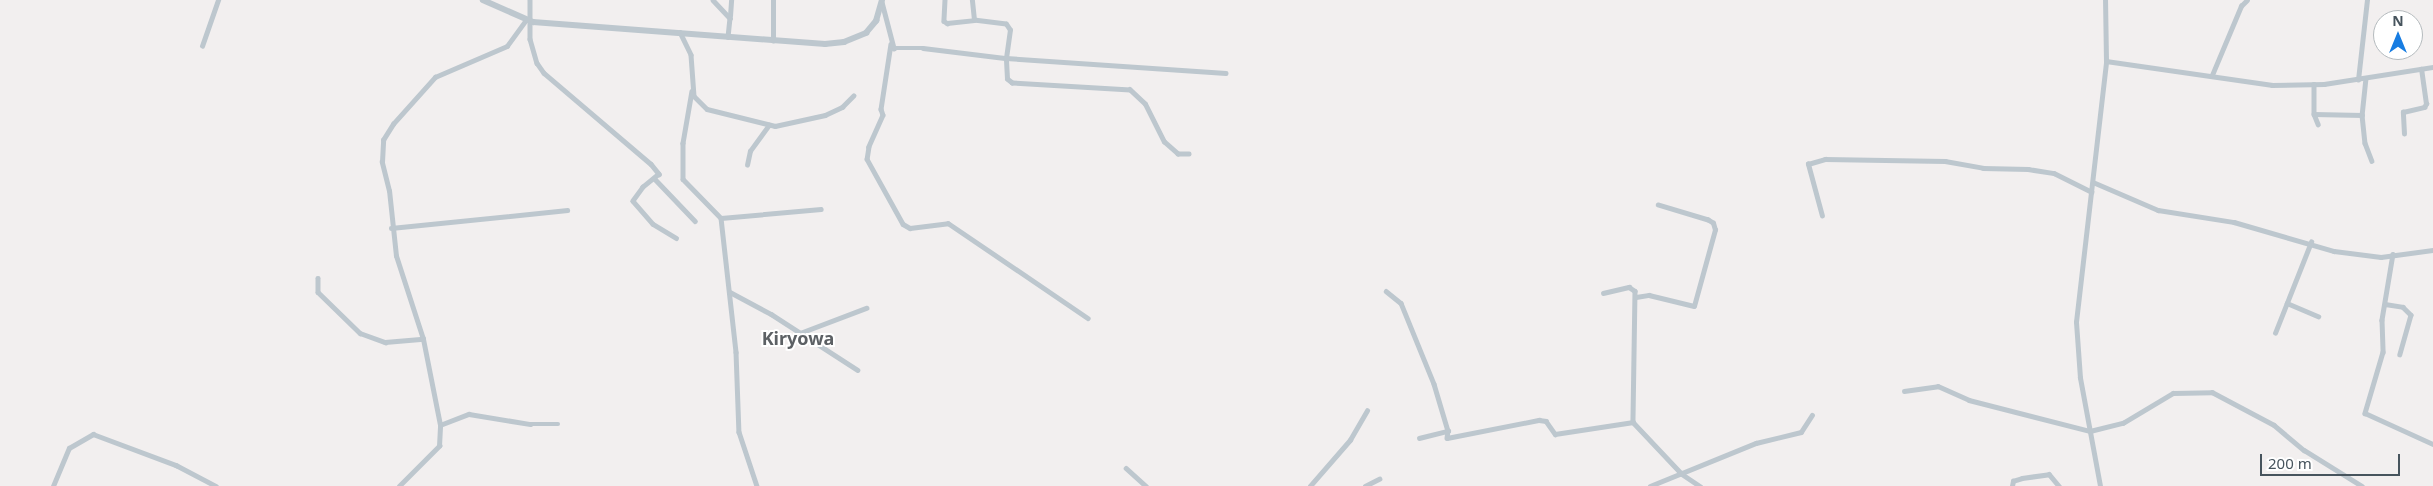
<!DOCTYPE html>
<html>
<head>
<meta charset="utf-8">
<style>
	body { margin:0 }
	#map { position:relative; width:2433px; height:486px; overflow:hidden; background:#f2efef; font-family:"Noto Sans",sans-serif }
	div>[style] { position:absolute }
	.minor>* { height:4.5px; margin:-2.25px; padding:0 2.25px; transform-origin:2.25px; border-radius:2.25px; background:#bdc7ce }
	.tertiary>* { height:5.5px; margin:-2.75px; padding:0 2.75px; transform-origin:2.75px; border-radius:2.75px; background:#bdc7ce }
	span { translate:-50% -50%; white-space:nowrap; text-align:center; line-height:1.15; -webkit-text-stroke:4px #fff; paint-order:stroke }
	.quarter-label { font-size:18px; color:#5c6064; font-weight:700 }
	.north { position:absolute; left:2373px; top:10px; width:50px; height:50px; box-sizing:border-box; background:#fff; border:1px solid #b5bbbe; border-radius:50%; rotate:0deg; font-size:14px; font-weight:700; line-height:20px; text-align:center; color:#47545d }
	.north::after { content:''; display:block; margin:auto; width:18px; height:22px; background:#187de2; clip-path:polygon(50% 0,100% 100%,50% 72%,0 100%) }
	.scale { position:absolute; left:2260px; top:454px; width:140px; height:22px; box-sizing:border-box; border:2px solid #47545d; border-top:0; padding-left:6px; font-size:15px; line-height:18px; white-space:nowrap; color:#47545d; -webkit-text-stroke:4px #fff; paint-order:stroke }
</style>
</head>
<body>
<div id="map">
	<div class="minor">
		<i style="left:530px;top:0;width:39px;rotate:90deg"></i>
		<i style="left:530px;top:39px;width:25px;rotate:74deg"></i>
		<i style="left:537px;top:63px;width:12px;rotate:55deg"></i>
		<i style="left:544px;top:73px;width:140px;rotate:40.4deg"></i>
		<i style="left:651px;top:164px;width:13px;rotate:51deg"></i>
		<i style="left:659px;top:174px;width:21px;rotate:141deg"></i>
		<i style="left:643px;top:187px;width:17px;rotate:126deg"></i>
		<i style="left:633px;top:201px;width:30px;rotate:49deg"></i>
		<i style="left:653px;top:224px;width:27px;rotate:31deg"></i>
		<i style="left:713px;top:0;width:25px;rotate:47deg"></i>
		<i style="left:730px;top:18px;width:19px;rotate:96deg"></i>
		<i style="left:945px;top:0;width:21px;rotate:93deg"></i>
		<i style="left:944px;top:21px;width:4px;rotate:34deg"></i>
		<i style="left:947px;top:23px;width:27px;rotate:-6deg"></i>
		<i style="left:882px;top:2px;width:48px;rotate:75.4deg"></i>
		<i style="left:894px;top:48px;width:29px"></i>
		<i style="left:923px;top:48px;width:84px;rotate:6.9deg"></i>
		<i style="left:1006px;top:58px;width:28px;rotate:-82deg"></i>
		<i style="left:1010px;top:30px;width:7px;rotate:-124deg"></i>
		<i style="left:1006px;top:24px;width:32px;rotate:-173deg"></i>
		<i style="left:974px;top:20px;width:20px;rotate:-96deg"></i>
		<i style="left:730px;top:16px;width:16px;rotate:-86deg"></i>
		<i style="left:680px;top:32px;width:25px;rotate:64deg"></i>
		<i style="left:691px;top:55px;width:41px;rotate:85.8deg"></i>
		<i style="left:694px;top:96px;width:18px;rotate:45deg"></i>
		<i style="left:707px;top:109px;width:70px;rotate:14deg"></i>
		<i style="left:775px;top:126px;width:51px;rotate:-12.4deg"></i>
		<i style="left:825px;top:115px;width:19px;rotate:-25deg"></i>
		<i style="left:842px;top:107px;width:16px;rotate:-45deg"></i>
		<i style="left:773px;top:41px;width:41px;rotate:-90deg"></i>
		<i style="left:891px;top:44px;width:66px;rotate:98.7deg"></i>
		<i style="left:881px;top:109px;width:6px;rotate:72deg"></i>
		<i style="left:883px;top:115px;width:35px;rotate:114deg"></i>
		<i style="left:869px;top:147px;width:12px;rotate:99deg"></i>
		<i style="left:867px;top:159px;width:74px;rotate:61deg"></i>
		<i style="left:903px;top:224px;width:8px;rotate:30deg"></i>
		<i style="left:910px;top:228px;width:38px;rotate:-7deg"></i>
		<i style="left:948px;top:223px;width:169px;rotate:34.2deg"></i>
		<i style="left:202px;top:46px;width:49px;rotate:-70.8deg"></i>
		<i style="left:2106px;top:61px;width:168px;rotate:8.2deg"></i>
		<i style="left:2272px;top:85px;width:52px;rotate:-1.1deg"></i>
		<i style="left:2324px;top:84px;width:110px;rotate:-8.9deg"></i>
		<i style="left:2212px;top:75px;width:75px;rotate:-67.2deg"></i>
		<i style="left:2241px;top:6px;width:8px;rotate:-45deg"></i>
		<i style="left:2366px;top:78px;width:37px;rotate:96deg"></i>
		<i style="left:2362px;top:115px;width:28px;rotate:84deg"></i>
		<i style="left:2365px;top:143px;width:19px;rotate:69deg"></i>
		<i style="left:2358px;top:80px;width:81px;rotate:-83.6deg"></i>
		<i style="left:2314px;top:84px;width:30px;rotate:90deg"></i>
		<i style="left:2314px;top:114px;width:48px;rotate:1.2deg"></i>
		<i style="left:692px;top:91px;width:53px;rotate:99.8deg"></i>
		<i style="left:683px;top:143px;width:36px;rotate:90deg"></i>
		<i style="left:683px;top:179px;width:54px;rotate:45.7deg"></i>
		<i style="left:721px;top:218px;width:100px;rotate:-5.1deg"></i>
		<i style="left:2314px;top:114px;width:11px;rotate:68deg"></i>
		<i style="left:2404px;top:134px;width:22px;rotate:-93deg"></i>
		<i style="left:2403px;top:112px;width:22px;rotate:-13deg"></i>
		<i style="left:2424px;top:107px;width:4px;rotate:-56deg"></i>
		<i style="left:2426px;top:104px;width:35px;rotate:-98deg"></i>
		<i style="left:1189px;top:154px;width:11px;rotate:180deg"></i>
		<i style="left:1178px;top:154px;width:18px;rotate:-139deg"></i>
		<i style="left:1164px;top:142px;width:42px;rotate:-116.6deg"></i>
		<i style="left:1145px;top:104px;width:21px;rotate:-137deg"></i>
		<i style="left:1130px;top:90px;width:118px;rotate:-176.6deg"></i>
		<i style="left:1012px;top:83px;width:6px;rotate:-141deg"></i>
		<i style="left:1007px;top:79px;width:21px;rotate:-93deg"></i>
		<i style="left:1006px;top:58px;width:220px;rotate:3.9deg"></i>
		<i style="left:747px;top:165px;width:14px;rotate:-78deg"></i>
		<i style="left:750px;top:151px;width:32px;rotate:-54deg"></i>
		<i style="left:655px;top:179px;width:58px;rotate:46.4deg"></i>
		<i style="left:2093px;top:182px;width:71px;rotate:23.3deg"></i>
		<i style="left:2158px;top:210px;width:77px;rotate:9deg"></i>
		<i style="left:2234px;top:222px;width:104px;rotate:16.2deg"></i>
		<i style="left:2334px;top:251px;width:47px;rotate:7.3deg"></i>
		<i style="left:2381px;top:257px;width:52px;rotate:-7.7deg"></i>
		<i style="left:1822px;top:216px;width:54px;rotate:-105.1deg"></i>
		<i style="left:1808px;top:164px;width:18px;rotate:-16deg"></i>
		<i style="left:1825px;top:159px;width:120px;rotate:1deg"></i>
		<i style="left:1945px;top:161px;width:39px;rotate:10deg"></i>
		<i style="left:1983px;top:168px;width:45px;rotate:1.3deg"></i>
		<i style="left:2028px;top:169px;width:26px;rotate:9deg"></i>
		<i style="left:2054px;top:173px;width:42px;rotate:26.6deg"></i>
		<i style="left:721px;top:218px;width:135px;rotate:83.6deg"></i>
		<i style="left:736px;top:352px;width:80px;rotate:87.9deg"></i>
		<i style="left:739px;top:432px;width:57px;rotate:71.6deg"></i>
		<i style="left:391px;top:228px;width:177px;rotate:-5.8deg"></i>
		<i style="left:2393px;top:254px;width:67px;rotate:99.5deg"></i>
		<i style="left:2382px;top:320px;width:32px;rotate:88deg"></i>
		<i style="left:2383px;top:352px;width:64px;rotate:106.4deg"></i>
		<i style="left:2365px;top:413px;width:75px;rotate:24.5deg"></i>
		<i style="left:318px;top:278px;width:14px;rotate:90deg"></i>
		<i style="left:318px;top:292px;width:59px;rotate:44.3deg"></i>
		<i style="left:360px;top:333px;width:27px;rotate:20deg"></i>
		<i style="left:385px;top:342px;width:38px;rotate:-5deg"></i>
		<i style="left:1386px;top:291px;width:19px;rotate:39deg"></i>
		<i style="left:1401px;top:303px;width:87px;rotate:67.8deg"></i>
		<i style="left:1434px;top:384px;width:49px;rotate:73.4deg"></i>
		<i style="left:1448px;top:431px;width:7px;rotate:98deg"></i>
		<i style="left:1447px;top:438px;width:94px;rotate:-11.1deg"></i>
		<i style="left:1539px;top:420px;width:7px;rotate:8deg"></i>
		<i style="left:1546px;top:421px;width:16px;rotate:55deg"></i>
		<i style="left:1555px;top:434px;width:79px;rotate:-8.7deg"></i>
		<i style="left:730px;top:292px;width:47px;rotate:28.2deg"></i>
		<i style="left:771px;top:314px;width:103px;rotate:32.8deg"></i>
		<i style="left:1603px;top:293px;width:27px;rotate:-13deg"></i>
		<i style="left:1629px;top:287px;width:7px;rotate:34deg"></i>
		<i style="left:1635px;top:291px;width:131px;rotate:90.9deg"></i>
		<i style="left:1633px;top:422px;width:71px;rotate:46.7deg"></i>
		<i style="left:1682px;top:474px;width:22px;rotate:34deg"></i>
		<i style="left:1636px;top:297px;width:13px;rotate:-9deg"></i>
		<i style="left:1649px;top:295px;width:46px;rotate:13.7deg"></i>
		<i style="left:1694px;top:306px;width:79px;rotate:-74.6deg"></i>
		<i style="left:1715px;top:230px;width:7px;rotate:-106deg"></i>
		<i style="left:1713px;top:223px;width:6px;rotate:-149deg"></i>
		<i style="left:1708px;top:220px;width:52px;rotate:-163.3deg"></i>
		<i style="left:2287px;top:303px;width:34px;rotate:23deg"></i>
		<i style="left:2385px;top:304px;width:18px;rotate:9deg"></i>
		<i style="left:2403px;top:307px;width:11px;rotate:45deg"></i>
		<i style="left:2411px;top:315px;width:41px;rotate:105.8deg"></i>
		<i style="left:800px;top:333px;width:71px;rotate:-20.7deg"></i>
		<i style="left:2275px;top:333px;width:98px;rotate:-68.4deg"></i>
		<i style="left:1904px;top:391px;width:34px;rotate:-8deg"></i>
		<i style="left:1938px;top:386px;width:34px;rotate:24deg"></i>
		<i style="left:1969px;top:400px;width:125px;rotate:14.4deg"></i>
		<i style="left:2090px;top:431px;width:34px;rotate:-14deg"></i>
		<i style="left:2123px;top:423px;width:58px;rotate:-31deg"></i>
		<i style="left:2173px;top:393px;width:39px;rotate:-1deg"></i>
		<i style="left:2212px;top:392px;width:70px;rotate:28deg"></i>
		<i style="left:2274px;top:425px;width:39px;rotate:40deg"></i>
		<i style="left:2304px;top:450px;width:68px;rotate:31.8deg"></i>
		<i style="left:440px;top:425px;width:31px;rotate:-21deg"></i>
		<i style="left:469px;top:414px;width:62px;rotate:9.3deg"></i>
		<i style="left:530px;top:424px;width:28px"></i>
		<i style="left:1419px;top:438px;width:30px;rotate:-14deg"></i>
		<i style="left:1126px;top:468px;width:27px;rotate:42deg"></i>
		<i style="left:53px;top:486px;width:41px;rotate:-67.2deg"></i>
		<i style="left:69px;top:448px;width:28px;rotate:-30deg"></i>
		<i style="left:93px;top:434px;width:89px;rotate:20.5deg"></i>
		<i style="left:176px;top:465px;width:45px;rotate:27.7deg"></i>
		<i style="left:399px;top:486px;width:57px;rotate:-45deg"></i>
		<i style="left:439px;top:446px;width:21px;rotate:-87deg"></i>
		<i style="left:440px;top:425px;width:88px;rotate:-101.2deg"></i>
		<i style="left:423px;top:339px;width:87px;rotate:-108deg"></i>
		<i style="left:396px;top:256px;width:65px;rotate:-96.1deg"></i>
		<i style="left:389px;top:191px;width:30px;rotate:-104deg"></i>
		<i style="left:382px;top:162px;width:22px;rotate:-87deg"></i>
		<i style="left:383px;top:140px;width:19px;rotate:-58deg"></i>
		<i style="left:393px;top:124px;width:63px;rotate:-48.2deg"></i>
		<i style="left:435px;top:77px;width:78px;rotate:-23.3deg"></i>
		<i style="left:507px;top:46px;width:32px;rotate:-54deg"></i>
		<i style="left:1310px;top:486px;width:61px;rotate:-49deg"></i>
		<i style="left:1350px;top:440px;width:34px;rotate:-60deg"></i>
		<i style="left:1365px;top:486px;width:16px;rotate:-27deg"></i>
		<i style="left:1650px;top:486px;width:114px;rotate:-22.1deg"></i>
		<i style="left:1756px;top:443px;width:46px;rotate:-13.7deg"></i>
		<i style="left:1801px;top:432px;width:20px;rotate:-57deg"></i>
		<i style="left:2012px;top:486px;width:5px;rotate:-79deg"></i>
		<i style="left:2013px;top:481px;width:9px;rotate:-18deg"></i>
		<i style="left:2022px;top:478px;width:27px;rotate:-8deg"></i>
		<i style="left:2049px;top:474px;width:16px;rotate:50deg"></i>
		<i style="left:2100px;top:486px;width:110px;rotate:-100.5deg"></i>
		<i style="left:2080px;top:378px;width:56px;rotate:-94.1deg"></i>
		<i style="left:2076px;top:322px;width:263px;rotate:-83.4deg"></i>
		<i style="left:2106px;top:61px;width:61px;rotate:-90.9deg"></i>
	</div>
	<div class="tertiary">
		<i style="left:483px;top:0;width:55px;rotate:23.7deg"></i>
		<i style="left:533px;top:22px;width:293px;rotate:4.3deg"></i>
		<i style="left:825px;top:44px;width:19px;rotate:-6deg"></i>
		<i style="left:844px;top:42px;width:24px;rotate:-22deg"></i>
		<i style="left:866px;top:33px;width:16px;rotate:-50deg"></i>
		<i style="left:876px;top:21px;width:22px;rotate:-74deg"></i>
	</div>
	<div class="quarter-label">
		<span style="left:798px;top:338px">Kiryowa</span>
	</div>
	<div class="north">N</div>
	<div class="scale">200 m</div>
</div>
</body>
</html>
